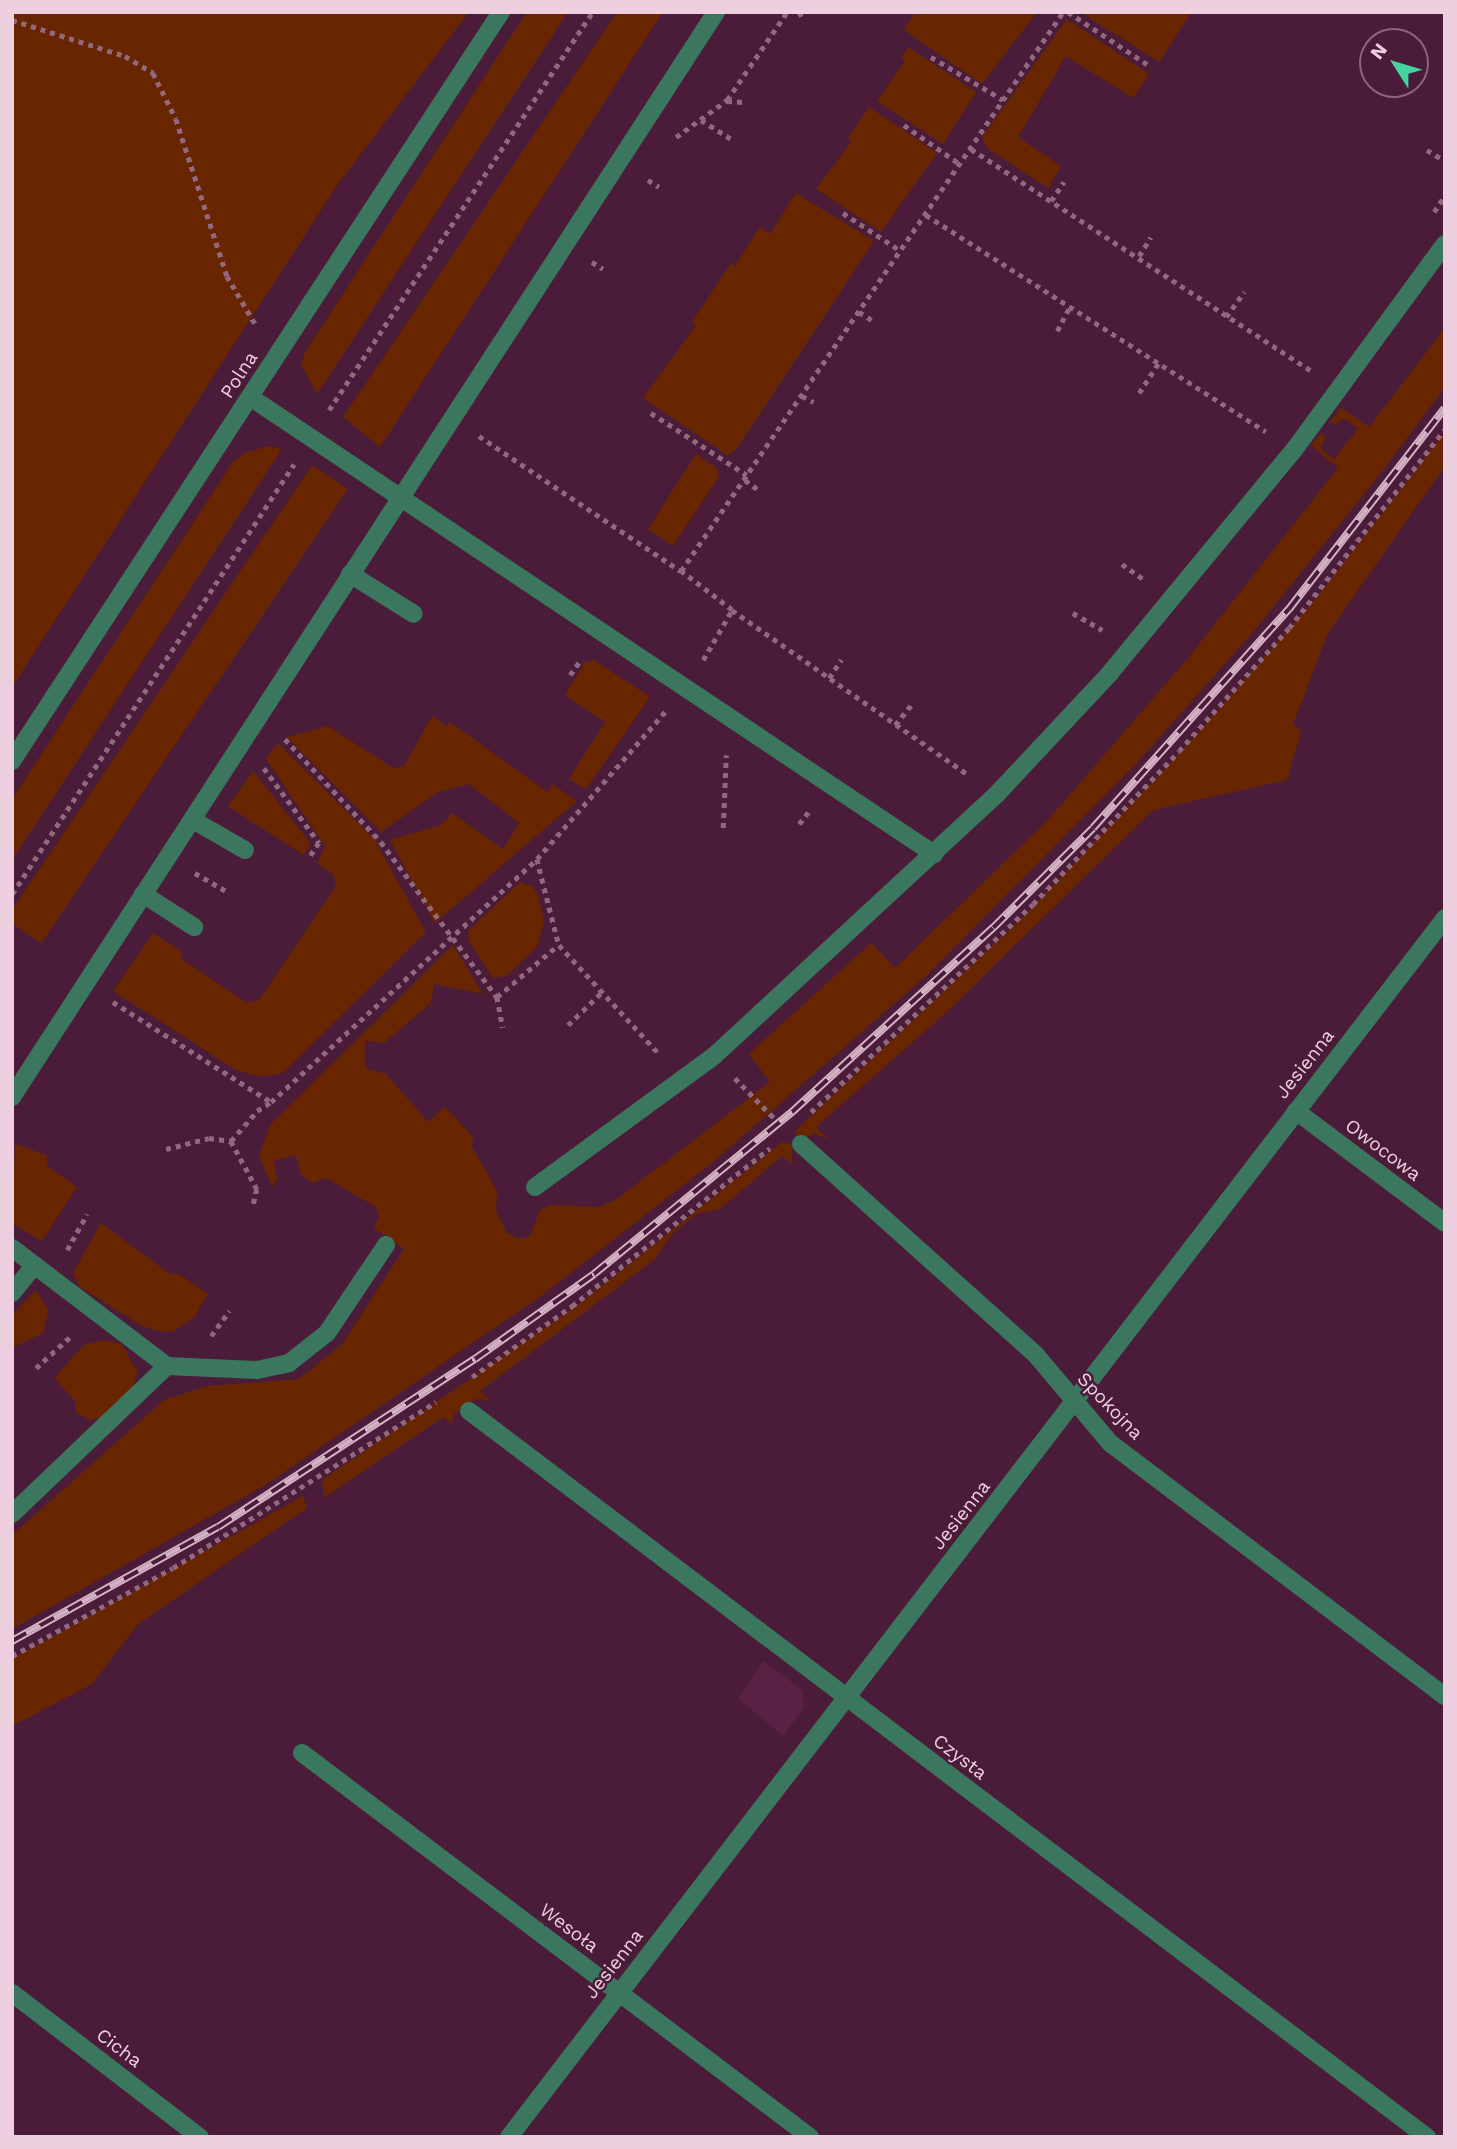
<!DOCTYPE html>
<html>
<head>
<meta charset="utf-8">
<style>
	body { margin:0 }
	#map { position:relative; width:1457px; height:2149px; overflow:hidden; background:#4b1c39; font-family:"Work Sans",sans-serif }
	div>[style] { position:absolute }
	.built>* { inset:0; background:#592244 }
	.green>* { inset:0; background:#682600; transform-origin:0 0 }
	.path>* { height:4.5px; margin-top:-2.25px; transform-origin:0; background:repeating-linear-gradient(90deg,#916880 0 5px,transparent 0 10px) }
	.minor>* { height:18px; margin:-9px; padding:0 9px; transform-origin:9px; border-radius:9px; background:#3a775e }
	.rail>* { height:8px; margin-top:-4px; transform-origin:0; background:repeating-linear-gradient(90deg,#4b1c39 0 16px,#d4b2c4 0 32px); box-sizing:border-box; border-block:2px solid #d4b2c4 }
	span { translate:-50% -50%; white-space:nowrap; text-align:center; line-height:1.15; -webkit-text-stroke:5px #4b1c39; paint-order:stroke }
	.street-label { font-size:19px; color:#eecfdf }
	.frame { position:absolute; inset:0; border:14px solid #eecfdf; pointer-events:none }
	.north { position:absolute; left:1359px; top:28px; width:70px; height:70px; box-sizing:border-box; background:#4b1c39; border:2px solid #8c647b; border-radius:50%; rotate:307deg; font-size:19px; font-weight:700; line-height:28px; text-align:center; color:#eecfdf }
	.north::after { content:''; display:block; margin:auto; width:24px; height:32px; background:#43d4a0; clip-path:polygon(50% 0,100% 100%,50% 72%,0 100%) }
</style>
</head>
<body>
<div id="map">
	<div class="built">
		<i style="clip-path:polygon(764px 1661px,802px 1690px,804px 1708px,783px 1736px,738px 1698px)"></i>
	</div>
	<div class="green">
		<i style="clip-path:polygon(12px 12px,469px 12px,338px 184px,12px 687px)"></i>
		<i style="clip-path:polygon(527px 12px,568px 12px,317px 394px,301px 364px,305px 352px)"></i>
		<i style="clip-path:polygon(617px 12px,663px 12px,380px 447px,343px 417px)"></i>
		<i style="clip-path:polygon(915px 12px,1037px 12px,982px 84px,904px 30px)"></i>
		<i style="clip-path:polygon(1080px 12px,1192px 12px,1159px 62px)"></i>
		<i style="clip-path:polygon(1067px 19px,1149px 74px,1133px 98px,1066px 56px,1018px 137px,1061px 166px,1048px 188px,988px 149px,982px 137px)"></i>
		<i style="clip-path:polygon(908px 47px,976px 92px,943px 144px,877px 101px,905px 61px,901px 58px)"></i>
		<i style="clip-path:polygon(869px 107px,937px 153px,881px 232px,816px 189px,851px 142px,848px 138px)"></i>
		<i style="clip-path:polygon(796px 193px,874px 241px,735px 451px,727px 455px,643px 398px,696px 325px,692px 322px,731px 263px,735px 266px,760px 227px,770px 234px)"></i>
		<i style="clip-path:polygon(1445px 328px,1445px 387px,1384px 469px,1254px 631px,1133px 767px,927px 975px,713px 1162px,541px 1296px,267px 1484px,12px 1629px,12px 1535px,164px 1400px,208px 1386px,299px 1379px,342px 1344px,404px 1249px,374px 1228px,379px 1216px,376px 1207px,326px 1178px,313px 1183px,301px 1175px,296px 1155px,274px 1160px,277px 1179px,272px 1187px,259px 1156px,270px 1125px,453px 945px,483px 994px,434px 984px,431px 1003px,384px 1043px,365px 1041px,365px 1068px,386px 1074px,428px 1122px,445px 1107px,473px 1137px,472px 1147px,497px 1191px,496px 1211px,507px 1233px,520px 1239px,530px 1236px,540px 1210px,551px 1205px,599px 1207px,617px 1199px,770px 1082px,749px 1054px,871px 943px,895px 968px,1047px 821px,1189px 657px,1338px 468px,1311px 445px,1321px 433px,1326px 437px,1320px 448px,1334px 459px,1358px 429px,1344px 418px,1335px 425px,1330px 421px,1341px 408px,1369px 427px)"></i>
		<i style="clip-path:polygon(1445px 432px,1445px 466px,1328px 633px,1293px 724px,1301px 731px,1287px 780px,1153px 810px,949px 1010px,816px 1127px,830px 1140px,814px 1133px,801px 1140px,794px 1132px,1021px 919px,1179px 754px,1318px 596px)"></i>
		<i style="clip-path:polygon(269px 446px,282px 449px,12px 860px,12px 799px,233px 462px,244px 453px)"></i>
		<i style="clip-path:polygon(696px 454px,717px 468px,719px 477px,673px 546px,648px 529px)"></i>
		<i style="left:312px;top:465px;width:43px;height:548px;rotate:34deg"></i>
		<i style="clip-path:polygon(594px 660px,650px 697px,586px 789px,569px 779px,605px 722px,565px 695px,585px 662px)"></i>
		<i style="clip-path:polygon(432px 716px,447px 726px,450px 722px,547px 792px,552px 784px,577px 801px,435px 923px,390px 840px,441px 825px,452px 813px,503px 849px,519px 823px,469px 784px,438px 792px,381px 832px,287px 737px,328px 726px,393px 768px,404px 766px)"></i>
		<i style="clip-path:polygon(278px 743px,374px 839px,426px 932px,283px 1073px,260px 1077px,236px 1070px,113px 991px,153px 933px,180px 950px,183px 960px,247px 1003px,259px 1000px,336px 886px,334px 875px,317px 864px,325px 846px,266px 759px)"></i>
		<i style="clip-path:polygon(253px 771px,311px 844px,303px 855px,228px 806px)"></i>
		<i style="clip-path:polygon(520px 882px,533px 887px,538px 895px,544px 922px,537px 947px,506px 976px,493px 978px,468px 940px,469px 930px)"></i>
		<i style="clip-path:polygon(782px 1142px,792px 1144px,792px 1164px,782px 1156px,720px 1209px,696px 1214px,671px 1235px,655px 1259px,480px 1391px,490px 1400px,475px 1399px,455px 1413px,451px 1423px,443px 1417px,324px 1498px,322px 1480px,578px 1305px)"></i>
		<i style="clip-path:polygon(15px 1144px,46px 1155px,48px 1167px,77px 1187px,42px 1241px,12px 1224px)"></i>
		<i style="clip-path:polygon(101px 1223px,170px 1274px,179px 1274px,208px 1294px,194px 1318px,172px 1332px,159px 1331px,142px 1326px,80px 1287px,73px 1273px)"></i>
		<i style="clip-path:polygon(36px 1290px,48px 1310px,43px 1333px,12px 1348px,12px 1315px)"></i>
		<i style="clip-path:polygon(103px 1340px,121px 1344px,138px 1372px,132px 1388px,103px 1417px,90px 1420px,75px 1412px,75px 1401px,54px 1378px,84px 1345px)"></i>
		<i style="clip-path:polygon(303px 1496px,307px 1508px,138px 1624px,92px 1684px,12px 1726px,12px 1659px)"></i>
	</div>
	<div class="path">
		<i style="left:799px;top:12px;width:7px;rotate:56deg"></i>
		<i style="left:1068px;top:12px;width:95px;rotate:33.4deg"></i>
		<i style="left:12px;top:20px;width:119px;rotate:17.7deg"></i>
		<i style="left:125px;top:56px;width:33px;rotate:31deg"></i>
		<i style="left:153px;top:73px;width:51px;rotate:63.4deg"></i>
		<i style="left:176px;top:119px;width:165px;rotate:72deg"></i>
		<i style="left:227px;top:276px;width:59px;rotate:59.5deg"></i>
		<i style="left:931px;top:57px;width:84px;rotate:30.8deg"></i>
		<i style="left:727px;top:101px;width:17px;rotate:3deg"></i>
		<i style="left:701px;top:120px;width:38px;rotate:32deg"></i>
		<i style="left:904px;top:125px;width:68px;rotate:34.9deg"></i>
		<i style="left:676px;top:137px;width:63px;rotate:-36deg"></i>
		<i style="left:727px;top:100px;width:107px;rotate:-55.7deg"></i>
		<i style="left:971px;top:149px;width:408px;rotate:33.1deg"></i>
		<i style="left:1427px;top:150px;width:21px;rotate:31deg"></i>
		<i style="left:648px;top:180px;width:13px;rotate:32deg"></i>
		<i style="left:1051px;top:201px;width:23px;rotate:-56deg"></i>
		<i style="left:1434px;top:212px;width:20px;rotate:-57deg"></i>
		<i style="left:843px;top:213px;width:69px;rotate:33.2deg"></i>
		<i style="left:926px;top:215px;width:403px;rotate:32.5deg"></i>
		<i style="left:1139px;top:256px;width:22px;rotate:-58deg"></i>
		<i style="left:592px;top:262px;width:13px;rotate:32deg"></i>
		<i style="left:859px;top:312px;width:15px;rotate:32deg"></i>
		<i style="left:1226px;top:317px;width:31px;rotate:-54deg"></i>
		<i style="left:1057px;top:331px;width:27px;rotate:-62deg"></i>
		<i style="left:1139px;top:393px;width:37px;rotate:-57deg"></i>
		<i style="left:802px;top:396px;width:13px;rotate:27deg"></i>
		<i style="left:329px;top:410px;width:477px;rotate:-56.5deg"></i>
		<i style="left:651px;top:413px;width:114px;rotate:32.9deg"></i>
		<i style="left:479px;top:436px;width:243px;rotate:33.8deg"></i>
		<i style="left:745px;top:480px;width:19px;rotate:36deg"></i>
		<i style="left:1122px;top:564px;width:28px;rotate:35deg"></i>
		<i style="left:732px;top:610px;width:290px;rotate:34.9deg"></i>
		<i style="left:1073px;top:613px;width:34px;rotate:30deg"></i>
		<i style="left:703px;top:660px;width:58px;rotate:-59.9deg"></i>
		<i style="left:732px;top:610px;width:64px;rotate:-142.6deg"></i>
		<i style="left:681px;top:571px;width:677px;rotate:-55.65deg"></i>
		<i style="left:570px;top:675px;width:19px;rotate:-55deg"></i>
		<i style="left:829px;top:678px;width:22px;rotate:-56deg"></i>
		<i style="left:895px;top:725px;width:28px;rotate:-51deg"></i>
		<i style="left:285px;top:739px;width:141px;rotate:47deg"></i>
		<i style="left:381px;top:842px;width:194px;rotate:53.2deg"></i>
		<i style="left:497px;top:997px;width:80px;rotate:-40.4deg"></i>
		<i style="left:264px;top:768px;width:93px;rotate:53.7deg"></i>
		<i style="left:319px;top:843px;width:18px;rotate:124deg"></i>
		<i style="left:799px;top:824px;width:16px;rotate:-52deg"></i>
		<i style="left:723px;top:828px;width:73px;rotate:-87.6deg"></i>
		<i style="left:537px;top:859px;width:195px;rotate:-49deg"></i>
		<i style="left:195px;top:873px;width:36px;rotate:30deg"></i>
		<i style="left:12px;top:894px;width:514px;rotate:-56.74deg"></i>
		<i style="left:497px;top:997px;width:31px;rotate:79deg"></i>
		<i style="left:113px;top:1002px;width:187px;rotate:32.3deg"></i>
		<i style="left:271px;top:1102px;width:360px;rotate:-42.4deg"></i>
		<i style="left:537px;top:859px;width:89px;rotate:75.7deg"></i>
		<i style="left:559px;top:945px;width:149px;rotate:47.4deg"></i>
		<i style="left:568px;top:1025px;width:47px;rotate:-44.1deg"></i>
		<i style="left:735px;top:1078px;width:62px;rotate:45.7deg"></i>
		<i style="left:811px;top:1112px;width:304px;rotate:-43.1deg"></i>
		<i style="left:1033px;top:904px;width:211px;rotate:-46.3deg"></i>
		<i style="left:1179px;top:751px;width:165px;rotate:-48.2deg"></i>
		<i style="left:1289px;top:628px;width:253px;rotate:-51.9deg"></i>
		<i style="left:231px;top:1141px;width:55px;rotate:61.6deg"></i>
		<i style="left:257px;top:1189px;width:18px;rotate:103deg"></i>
		<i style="left:166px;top:1149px;width:44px;rotate:-14.3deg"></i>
		<i style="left:209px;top:1138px;width:22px;rotate:8deg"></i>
		<i style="left:231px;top:1141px;width:40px;rotate:-49deg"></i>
		<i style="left:257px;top:1111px;width:17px;rotate:-33deg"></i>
		<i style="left:67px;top:1250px;width:41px;rotate:-60.9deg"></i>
		<i style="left:211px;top:1336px;width:31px;rotate:-54deg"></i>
		<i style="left:36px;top:1368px;width:49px;rotate:-42.5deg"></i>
		<i style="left:472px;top:1377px;width:123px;rotate:-35.4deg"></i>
		<i style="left:572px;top:1306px;width:253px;rotate:-38.6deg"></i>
		<i style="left:12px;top:1656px;width:183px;rotate:-28.7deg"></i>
		<i style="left:173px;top:1568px;width:311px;rotate:-32.3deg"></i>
	</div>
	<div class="minor">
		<i style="left:250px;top:397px;width:823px;rotate:33.75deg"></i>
		<i style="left:350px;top:574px;width:75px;rotate:32deg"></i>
		<i style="left:12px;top:761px;width:894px;rotate:-56.86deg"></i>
		<i style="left:193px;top:820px;width:60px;rotate:30deg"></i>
		<i style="left:143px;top:894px;width:61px;rotate:32.9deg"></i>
		<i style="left:12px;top:1097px;width:1293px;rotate:-57.02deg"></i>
		<i style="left:1296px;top:1111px;width:186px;rotate:36.9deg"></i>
		<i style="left:801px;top:1144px;width:316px;rotate:41.9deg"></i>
		<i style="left:1036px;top:1355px;width:115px;rotate:49.9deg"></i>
		<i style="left:1110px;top:1443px;width:420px;rotate:37.1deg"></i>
		<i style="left:535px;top:1187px;width:222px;rotate:-36.2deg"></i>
		<i style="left:714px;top:1056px;width:384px;rotate:-42.8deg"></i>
		<i style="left:996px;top:795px;width:167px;rotate:-46.9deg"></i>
		<i style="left:1110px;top:673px;width:289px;rotate:-50.5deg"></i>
		<i style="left:1294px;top:450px;width:255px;rotate:-53.8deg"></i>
		<i style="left:12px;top:1248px;width:195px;rotate:37.3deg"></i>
		<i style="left:167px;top:1366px;width:90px;rotate:2.5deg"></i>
		<i style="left:257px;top:1370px;width:33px;rotate:-12deg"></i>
		<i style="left:289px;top:1363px;width:48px;rotate:-38.3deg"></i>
		<i style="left:327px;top:1333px;width:106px;rotate:-56.2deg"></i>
		<i style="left:12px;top:1293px;width:36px;rotate:-51deg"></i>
		<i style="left:469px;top:1411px;width:1202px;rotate:37.16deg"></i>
		<i style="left:12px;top:1514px;width:214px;rotate:-43.7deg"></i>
		<i style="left:302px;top:1753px;width:637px;rotate:37.09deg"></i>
		<i style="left:12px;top:1993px;width:237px;rotate:37.5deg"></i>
		<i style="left:509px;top:2137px;width:1537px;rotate:-52.48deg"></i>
	</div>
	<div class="rail">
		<i style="left:12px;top:1641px;width:235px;rotate:-29deg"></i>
		<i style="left:218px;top:1527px;width:307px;rotate:-33.2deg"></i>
		<i style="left:475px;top:1359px;width:146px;rotate:-35.5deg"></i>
		<i style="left:594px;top:1274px;width:256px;rotate:-39.3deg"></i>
		<i style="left:792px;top:1112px;width:273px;rotate:-42.5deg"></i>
		<i style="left:993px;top:928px;width:141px;rotate:-45deg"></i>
		<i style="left:1093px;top:828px;width:294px;rotate:-48.2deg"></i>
		<i style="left:1289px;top:609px;width:254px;rotate:-52.2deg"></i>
	</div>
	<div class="street-label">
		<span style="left:239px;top:375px;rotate:-57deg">Polna</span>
		<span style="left:1305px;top:1064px;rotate:-52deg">Jesienna</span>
		<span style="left:1383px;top:1150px;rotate:37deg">Owocowa</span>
		<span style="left:1110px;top:1406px;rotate:46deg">Spokojna</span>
		<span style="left:961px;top:1515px;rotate:-52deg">Jesienna</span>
		<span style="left:960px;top:1757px;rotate:37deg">Czysta</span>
		<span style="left:569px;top:1928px;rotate:37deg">Wesoła</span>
		<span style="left:614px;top:1964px;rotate:-52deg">Jesienna</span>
		<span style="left:119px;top:2048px;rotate:37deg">Cicha</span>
	</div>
	<div class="frame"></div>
	<div class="north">N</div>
</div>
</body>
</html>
